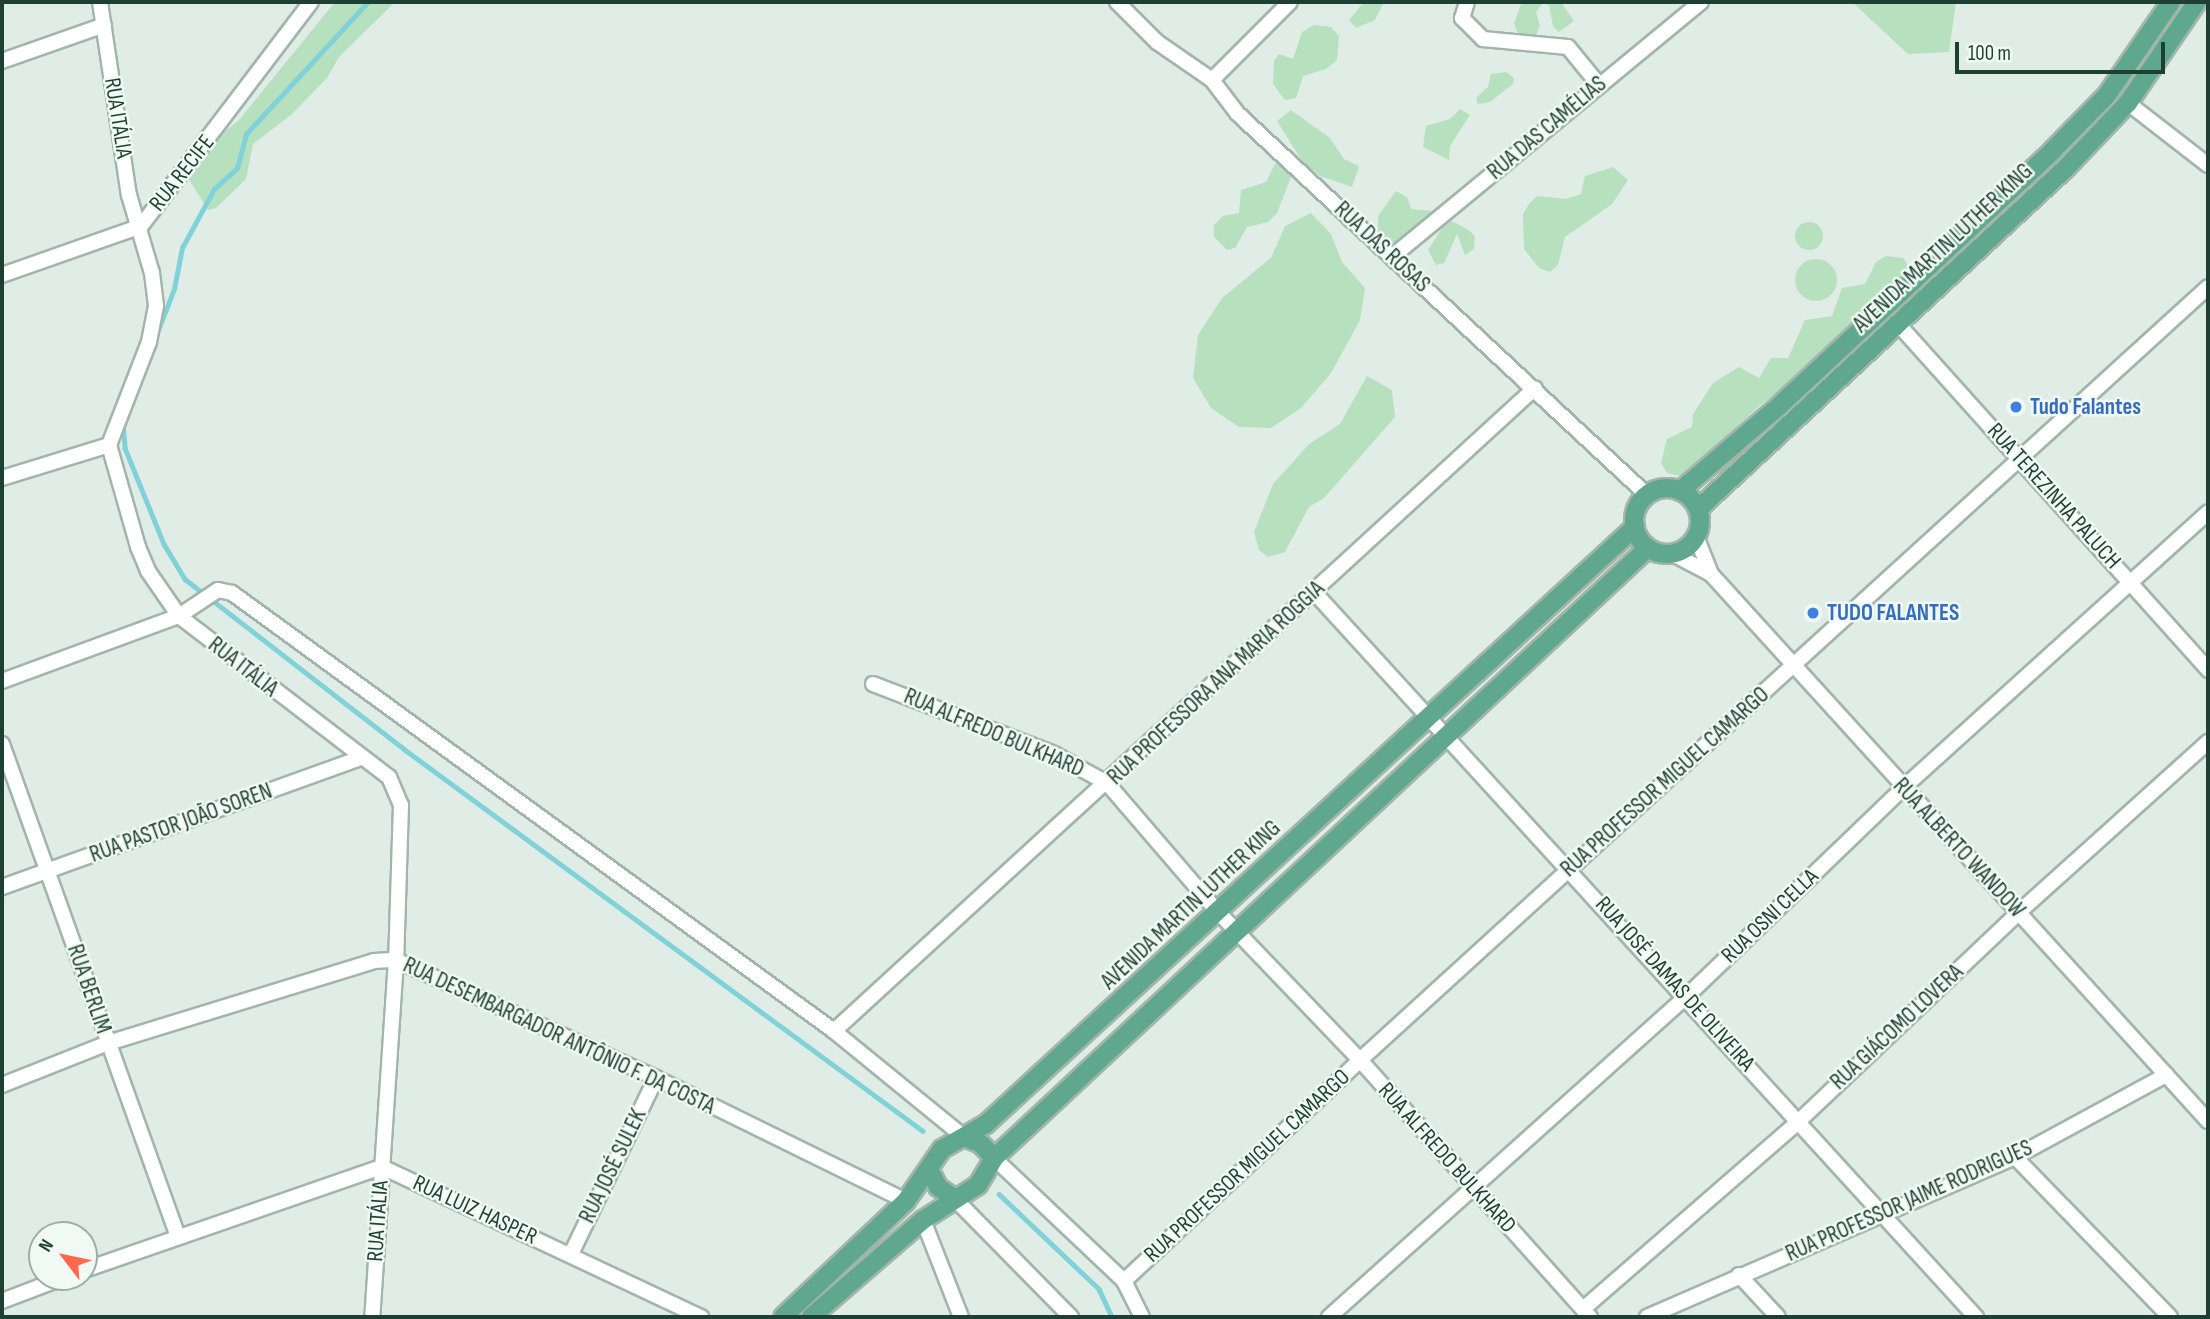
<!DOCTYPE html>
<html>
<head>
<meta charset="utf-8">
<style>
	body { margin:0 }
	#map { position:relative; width:2210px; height:1319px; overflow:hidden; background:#e0ede6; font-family:"Sofia Sans Condensed",sans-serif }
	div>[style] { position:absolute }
	.green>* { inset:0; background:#b6e0be }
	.round { border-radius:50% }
	.stream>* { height:4.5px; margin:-2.25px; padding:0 2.25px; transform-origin:2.25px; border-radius:2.25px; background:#81d2d8 }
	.roads { filter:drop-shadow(2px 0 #a2b5ad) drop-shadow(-2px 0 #a2b5ad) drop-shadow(0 2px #a2b5ad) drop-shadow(0 -2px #a2b5ad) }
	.minor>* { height:14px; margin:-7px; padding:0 7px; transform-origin:7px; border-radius:7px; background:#fff }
	.major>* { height:18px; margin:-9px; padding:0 9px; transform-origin:9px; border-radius:9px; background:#5fa78f }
	.major>.ring { margin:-9px; padding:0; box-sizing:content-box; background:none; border:18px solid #5fa78f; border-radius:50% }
	.dots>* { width:19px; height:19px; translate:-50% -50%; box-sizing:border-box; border:4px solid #f1f9f4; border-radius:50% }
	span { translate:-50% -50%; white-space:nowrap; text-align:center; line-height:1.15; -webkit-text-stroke:5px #f1f9f4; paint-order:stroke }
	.street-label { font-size:23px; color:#1e3f33 }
	.shop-label { font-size:23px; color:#366cbe; font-weight:700 }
	.left { translate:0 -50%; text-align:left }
	.frame { position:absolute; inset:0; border:4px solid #1e3f33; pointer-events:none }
	.north { position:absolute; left:28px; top:1221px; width:70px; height:70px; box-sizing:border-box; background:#f1f9f4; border:2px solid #9dafa7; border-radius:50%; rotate:302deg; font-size:19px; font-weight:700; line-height:28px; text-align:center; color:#1e3f33 }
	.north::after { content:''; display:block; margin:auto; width:24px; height:32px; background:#ff684b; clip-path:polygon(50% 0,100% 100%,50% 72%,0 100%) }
	.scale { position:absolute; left:1955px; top:42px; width:210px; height:32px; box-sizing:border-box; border:4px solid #1e3f33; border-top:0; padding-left:9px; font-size:21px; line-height:24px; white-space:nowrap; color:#1e3f33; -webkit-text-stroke:5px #f1f9f4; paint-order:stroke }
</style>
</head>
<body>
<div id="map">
	<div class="green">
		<i style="clip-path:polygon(335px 2px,395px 2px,339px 57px,327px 78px,292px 114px,253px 144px,246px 179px,216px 208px,208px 210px,185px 173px,192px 144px,223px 133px,239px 120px)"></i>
		<i style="clip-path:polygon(1364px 2px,1384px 2px,1375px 20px,1356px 28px,1349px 20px)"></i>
		<i style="clip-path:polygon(1522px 2px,1561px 2px,1574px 21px,1559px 32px,1553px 26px,1549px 5px,1543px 3px,1536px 12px,1540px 26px,1534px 40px,1518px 35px,1514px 23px)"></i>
		<i style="clip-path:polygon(1852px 2px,1956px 2px,1949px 52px,1908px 54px)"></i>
		<i style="clip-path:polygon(1314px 25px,1331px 27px,1339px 36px,1337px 60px,1326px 69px,1303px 76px,1296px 98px,1285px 100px,1273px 84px,1274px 61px,1279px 54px,1293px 59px,1302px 32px)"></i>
		<i style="clip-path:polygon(1506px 72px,1514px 78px,1513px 84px,1490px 102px,1478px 104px,1476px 98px,1488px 87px,1491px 74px)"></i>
		<i style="clip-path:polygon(1460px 109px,1470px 115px,1450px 146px,1449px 160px,1423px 147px,1426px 126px,1450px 119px)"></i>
		<i style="clip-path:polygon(1291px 110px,1330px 138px,1344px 159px,1359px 166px,1352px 187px,1320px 176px,1302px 161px,1277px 121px)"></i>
		<i style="clip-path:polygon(1278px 158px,1293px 172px,1277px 213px,1268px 222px,1247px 227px,1235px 248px,1227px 250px,1214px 237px,1214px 225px,1223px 216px,1239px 213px,1241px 190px,1266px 182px)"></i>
		<i style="clip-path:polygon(1613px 167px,1628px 180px,1612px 204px,1565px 237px,1558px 265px,1550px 272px,1539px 268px,1524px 249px,1523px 214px,1529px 204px,1537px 196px,1566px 199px,1581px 194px,1585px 176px)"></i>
		<i style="clip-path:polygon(1396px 191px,1407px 197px,1411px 209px,1432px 211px,1404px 254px,1389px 247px,1378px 232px,1378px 216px)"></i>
		<i style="clip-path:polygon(1311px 213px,1331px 234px,1342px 262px,1365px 288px,1360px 320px,1331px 373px,1301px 408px,1271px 428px,1239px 427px,1211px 408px,1193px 378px,1198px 335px,1222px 298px,1271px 258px,1285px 226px)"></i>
		<i style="clip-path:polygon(1448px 219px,1470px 231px,1475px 237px,1474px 249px,1465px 255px,1457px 234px,1444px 263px,1436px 265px,1428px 250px)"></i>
		<i class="round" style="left:1795px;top:222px;width:28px;height:28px"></i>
		<i style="clip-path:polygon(1886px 256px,1903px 258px,1909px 267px,1855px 326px,1836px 338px,1818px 361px,1758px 407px,1683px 477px,1667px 473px,1661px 463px,1667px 439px,1692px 427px,1693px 414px,1713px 383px,1739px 367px,1759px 378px,1771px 358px,1788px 358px,1805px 320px,1832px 316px,1842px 288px,1865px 284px,1876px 262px)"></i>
		<i class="round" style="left:1795px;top:259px;width:42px;height:42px"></i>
		<i style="clip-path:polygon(1367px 376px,1392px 390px,1395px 417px,1324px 498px,1309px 507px,1285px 552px,1268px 557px,1259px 550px,1254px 532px,1273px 484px,1309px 444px,1340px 424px)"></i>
	</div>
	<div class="stream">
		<i style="left:158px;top:330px;width:44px;rotate:-68.7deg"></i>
		<i style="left:174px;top:289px;width:42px;rotate:-79deg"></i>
		<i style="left:182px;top:248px;width:67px;rotate:-61.5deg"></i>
		<i style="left:214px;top:189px;width:31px;rotate:-42deg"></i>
		<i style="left:237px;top:168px;width:35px;rotate:-75deg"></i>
		<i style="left:246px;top:134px;width:180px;rotate:-47.3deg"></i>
		<i style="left:123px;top:423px;width:25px;rotate:85deg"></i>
		<i style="left:125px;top:448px;width:104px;rotate:67.9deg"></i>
		<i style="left:164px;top:544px;width:41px;rotate:59deg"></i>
		<i style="left:185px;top:579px;width:277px;rotate:37.8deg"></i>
		<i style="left:404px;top:749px;width:644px;rotate:36.35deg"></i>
		<i style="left:999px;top:1194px;width:138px;rotate:43.5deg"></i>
		<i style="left:1099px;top:1289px;width:31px;rotate:65deg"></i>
	</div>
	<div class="roads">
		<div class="minor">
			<i style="left:100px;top:2px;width:195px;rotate:81.5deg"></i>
			<i style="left:129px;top:195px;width:81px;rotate:73.6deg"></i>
			<i style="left:152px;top:273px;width:33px;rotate:83deg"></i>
			<i style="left:156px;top:306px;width:37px;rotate:101deg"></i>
			<i style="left:149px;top:342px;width:110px;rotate:111.2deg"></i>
			<i style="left:109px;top:445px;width:106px;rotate:74.1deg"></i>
			<i style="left:138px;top:547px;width:26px;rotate:67deg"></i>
			<i style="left:148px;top:571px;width:55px;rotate:55.4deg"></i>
			<i style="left:179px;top:616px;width:265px;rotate:37.5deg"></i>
			<i style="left:389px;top:777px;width:30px;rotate:67deg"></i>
			<i style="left:401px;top:805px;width:155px;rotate:91.8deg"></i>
			<i style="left:396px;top:960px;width:358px;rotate:93.8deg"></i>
			<i style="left:1117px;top:2px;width:57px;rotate:45deg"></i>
			<i style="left:1157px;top:42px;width:67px;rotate:34.6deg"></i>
			<i style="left:1212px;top:80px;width:43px;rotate:52.6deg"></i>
			<i style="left:1238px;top:114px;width:559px;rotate:42.97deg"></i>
			<i style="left:1467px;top:2px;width:17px;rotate:107deg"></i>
			<i style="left:1462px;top:18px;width:30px;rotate:45deg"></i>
			<i style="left:1483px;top:39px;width:85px;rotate:5.4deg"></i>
			<i style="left:1568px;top:47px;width:49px;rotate:50.8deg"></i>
			<i style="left:2px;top:61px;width:108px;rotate:-19.4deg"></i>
			<i style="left:1212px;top:80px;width:110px;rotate:-45deg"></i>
			<i style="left:2128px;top:103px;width:101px;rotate:37.8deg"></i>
			<i style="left:1393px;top:256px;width:399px;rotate:-39.5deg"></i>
			<i style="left:2px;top:275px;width:147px;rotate:-19.4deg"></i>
			<i style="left:141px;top:226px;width:281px;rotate:-52.8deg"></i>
			<i style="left:1898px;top:324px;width:465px;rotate:48.1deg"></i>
			<i style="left:2px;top:478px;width:112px;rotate:-17.1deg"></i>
			<i style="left:1696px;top:536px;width:41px;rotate:68.5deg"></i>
			<i style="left:1673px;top:554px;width:43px;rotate:27.8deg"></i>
			<i style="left:1711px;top:574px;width:739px;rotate:47.74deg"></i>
			<i style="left:1314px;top:592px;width:982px;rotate:47.6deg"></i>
			<i style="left:2px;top:681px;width:189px;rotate:-20.2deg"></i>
			<i style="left:179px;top:616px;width:47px;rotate:-33.7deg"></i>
			<i style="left:218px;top:590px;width:14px;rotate:12deg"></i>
			<i style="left:232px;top:593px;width:744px;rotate:36.04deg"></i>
			<i style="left:834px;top:1031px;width:168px;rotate:39.2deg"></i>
			<i style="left:873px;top:684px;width:194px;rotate:21.1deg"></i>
			<i style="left:1054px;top:754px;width:60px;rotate:28.7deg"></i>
			<i style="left:1107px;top:783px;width:172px;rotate:49.3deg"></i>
			<i style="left:1219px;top:913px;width:204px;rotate:46.2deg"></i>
			<i style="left:1360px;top:1060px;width:345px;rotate:48.2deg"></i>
			<i style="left:2px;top:744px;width:520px;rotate:70.35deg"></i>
			<i style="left:2px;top:887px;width:381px;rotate:-19.8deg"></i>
			<i style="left:834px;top:1031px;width:951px;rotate:-42.53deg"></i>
			<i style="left:2px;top:1085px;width:114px;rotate:-21.6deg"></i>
			<i style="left:108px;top:1043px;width:278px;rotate:-17.1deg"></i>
			<i style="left:374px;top:961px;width:22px;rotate:-3deg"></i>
			<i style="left:396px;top:960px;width:286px;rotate:24.4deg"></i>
			<i style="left:656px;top:1078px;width:279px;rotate:26.2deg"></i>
			<i style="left:2015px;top:1157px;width:223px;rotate:45.9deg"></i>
			<i style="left:994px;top:1158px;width:179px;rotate:43.4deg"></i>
			<i style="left:1124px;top:1281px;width:40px;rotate:63.4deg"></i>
			<i style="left:954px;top:1198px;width:167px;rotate:45.5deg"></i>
			<i style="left:923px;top:1220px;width:104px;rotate:68.6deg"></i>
			<i style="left:571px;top:1254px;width:195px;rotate:-64.2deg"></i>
			<i style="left:84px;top:1270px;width:315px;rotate:-19.1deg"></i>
			<i style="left:382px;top:1167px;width:353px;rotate:25.2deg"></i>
			<i style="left:1739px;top:1275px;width:57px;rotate:47.1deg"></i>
			<i style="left:1124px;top:1281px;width:323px;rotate:-43.1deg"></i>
			<i style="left:1360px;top:1060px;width:1147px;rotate:-42.35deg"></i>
			<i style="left:2px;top:1301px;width:67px;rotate:-20.9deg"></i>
			<i style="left:1583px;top:1309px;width:286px;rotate:-41deg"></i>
			<i style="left:1799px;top:1121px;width:302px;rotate:-43.5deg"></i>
			<i style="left:2018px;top:913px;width:256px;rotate:-42deg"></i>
			<i style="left:1329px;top:1317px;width:479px;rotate:-41.9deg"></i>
			<i style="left:1686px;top:997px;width:301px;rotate:-43.9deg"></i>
			<i style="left:1903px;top:788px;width:411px;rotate:-42.1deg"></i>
			<i style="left:1647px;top:1317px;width:401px;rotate:-23.5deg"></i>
			<i style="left:2015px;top:1157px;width:172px;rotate:-28.5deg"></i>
		</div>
		<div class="major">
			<i class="ring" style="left:1634px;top:488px;width:48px;height:48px"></i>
			<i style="left:1680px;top:491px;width:130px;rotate:-40.6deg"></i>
			<i style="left:1779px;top:406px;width:374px;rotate:-43deg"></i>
			<i style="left:2052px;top:151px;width:78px;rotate:-45.5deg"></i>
			<i style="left:2107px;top:95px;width:113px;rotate:-55.5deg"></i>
			<i style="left:1698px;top:509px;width:502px;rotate:-42.82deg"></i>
			<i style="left:2066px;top:168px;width:90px;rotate:-46.4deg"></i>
			<i style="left:2128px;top:103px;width:122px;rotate:-55.7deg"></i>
			<i style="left:964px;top:1137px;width:18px;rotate:22deg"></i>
			<i style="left:981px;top:1144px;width:19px;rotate:47deg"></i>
			<i style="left:930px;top:1171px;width:18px;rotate:63deg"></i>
			<i style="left:938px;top:1187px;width:19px;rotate:35deg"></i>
			<i style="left:783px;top:1317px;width:169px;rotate:-43.3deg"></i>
			<i style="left:906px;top:1201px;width:63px;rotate:-55.3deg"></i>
			<i style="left:942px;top:1149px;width:51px;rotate:-29.6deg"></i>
			<i style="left:986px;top:1124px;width:882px;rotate:-42.61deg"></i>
			<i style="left:811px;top:1317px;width:148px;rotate:-40.9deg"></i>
			<i style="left:923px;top:1220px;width:65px;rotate:-32.5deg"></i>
			<i style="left:978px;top:1185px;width:31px;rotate:-59deg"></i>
			<i style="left:994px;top:1158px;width:894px;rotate:-43.01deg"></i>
		</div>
	</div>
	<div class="dots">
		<i style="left:2016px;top:407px;background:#3f7fe0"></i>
		<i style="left:1813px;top:613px;background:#3f7fe0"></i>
	</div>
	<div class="street-label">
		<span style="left:118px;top:118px;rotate:81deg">RUA ITÁLIA</span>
		<span style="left:1547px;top:128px;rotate:-40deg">RUA DAS CAMÉLIAS</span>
		<span style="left:182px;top:173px;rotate:-52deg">RUA RECIFE</span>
		<span style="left:1382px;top:247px;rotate:43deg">RUA DAS ROSAS</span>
		<span style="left:1943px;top:248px;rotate:-43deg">AVENIDA MARTIN LUTHER KING</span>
		<span style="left:2054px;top:496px;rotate:48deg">RUA TEREZINHA PALUCH</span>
		<span style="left:243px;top:667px;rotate:38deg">RUA ITÁLIA</span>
		<span style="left:1216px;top:683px;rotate:-43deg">RUA PROFESSORA ANA MARIA ROGGIA</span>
		<span style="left:994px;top:733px;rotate:23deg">RUA ALFREDO BULKHARD</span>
		<span style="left:1665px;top:782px;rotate:-42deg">RUA PROFESSOR MIGUEL CAMARGO</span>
		<span style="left:181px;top:823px;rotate:-20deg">RUA PASTOR JOÃO SOREN</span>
		<span style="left:1959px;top:848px;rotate:47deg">RUA ALBERTO WANDOW</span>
		<span style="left:1191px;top:905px;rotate:-43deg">AVENIDA MARTIN LUTHER KING</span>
		<span style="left:1770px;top:916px;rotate:-44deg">RUA OSNI CELLA</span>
		<span style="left:1675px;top:984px;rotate:48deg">RUA JOSÉ DAMAS DE OLIVEIRA</span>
		<span style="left:89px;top:989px;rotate:71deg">RUA BERLIM</span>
		<span style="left:1897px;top:1027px;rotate:-43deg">RUA GIÁCOMO LOVERA</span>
		<span style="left:559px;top:1036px;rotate:25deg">RUA DESEMBARGADOR ANTÔNIO F. DA COSTA</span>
		<span style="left:1447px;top:1158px;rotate:48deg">RUA ALFREDO BULKHARD</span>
		<span style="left:613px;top:1166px;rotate:-64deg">RUA JOSÉ SULEK</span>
		<span style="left:1247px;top:1166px;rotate:-43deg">RUA PROFESSOR MIGUEL CAMARGO</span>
		<span style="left:1909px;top:1201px;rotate:-24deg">RUA PROFESSOR JAIME RODRIGUES</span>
		<span style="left:475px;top:1210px;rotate:25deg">RUA LUIZ HASPER</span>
		<span style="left:378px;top:1221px;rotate:-86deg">RUA ITÁLIA</span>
	</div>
	<div class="shop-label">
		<span class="left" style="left:2030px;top:407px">Tudo Falantes</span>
		<span class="left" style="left:1827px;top:613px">TUDO FALANTES</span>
	</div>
	<div class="frame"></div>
	<div class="north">N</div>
	<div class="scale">100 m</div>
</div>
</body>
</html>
